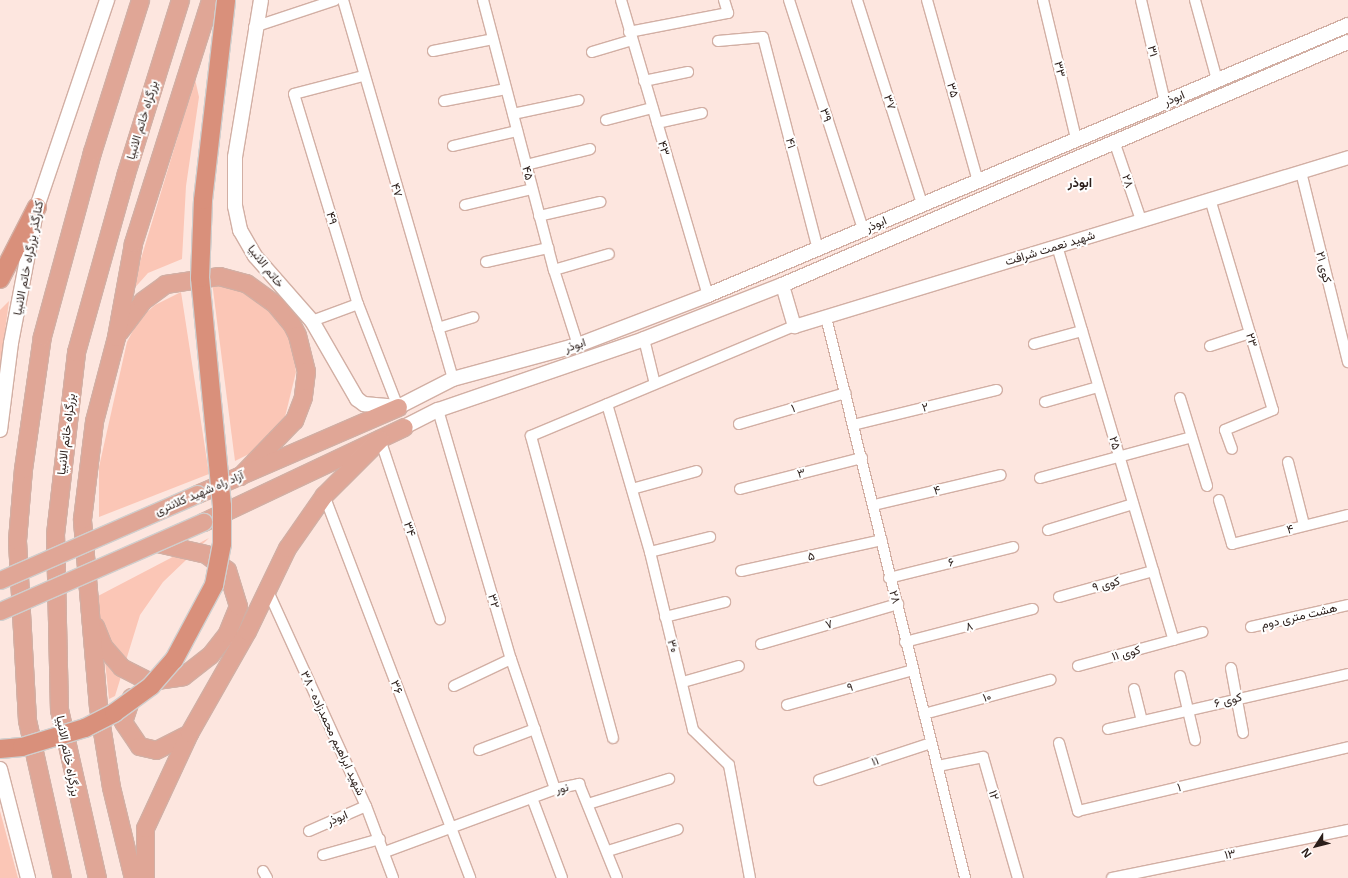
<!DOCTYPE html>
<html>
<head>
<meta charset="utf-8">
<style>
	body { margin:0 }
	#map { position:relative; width:1348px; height:878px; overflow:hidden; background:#fde6df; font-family:"Open Sans",Vazirmatn,sans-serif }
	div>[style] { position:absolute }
	.green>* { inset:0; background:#fbc6b6 }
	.roads { filter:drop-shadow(1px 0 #d2afa4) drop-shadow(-1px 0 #d2afa4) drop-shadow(0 1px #d2afa4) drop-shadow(0 -1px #d2afa4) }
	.minor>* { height:10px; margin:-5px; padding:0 5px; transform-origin:5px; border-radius:5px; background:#fff }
	.tertiary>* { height:13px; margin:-6.5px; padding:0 6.5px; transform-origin:6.5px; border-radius:6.5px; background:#fff }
	.secondary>* { height:14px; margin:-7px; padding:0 7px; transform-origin:7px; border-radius:7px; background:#fff }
	.trunk>* { height:17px; margin:-8.5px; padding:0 8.5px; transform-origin:8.5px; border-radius:8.5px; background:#e0a696 }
	.motorway>* { height:18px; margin:-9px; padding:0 9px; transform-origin:9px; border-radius:9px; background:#d9907b }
	.bridges { filter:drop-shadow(1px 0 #d0cecd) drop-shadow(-1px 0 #d0cecd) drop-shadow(0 1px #d0cecd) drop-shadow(0 -1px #d0cecd) }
	.trunk-bridge>* { height:17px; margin:-8.5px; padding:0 8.5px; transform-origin:8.5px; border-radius:8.5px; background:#e0a696 }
	.motorway-bridge>* { height:18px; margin:-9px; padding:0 9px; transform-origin:9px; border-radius:9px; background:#d9907b }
	span { translate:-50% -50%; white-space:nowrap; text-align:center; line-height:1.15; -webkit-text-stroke:4px #fff; paint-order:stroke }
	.street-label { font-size:12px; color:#2b1e1a }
	.neighbourhood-label { font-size:13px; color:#2b1e1a; font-weight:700 }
	.north { position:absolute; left:1296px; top:826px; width:40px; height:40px; -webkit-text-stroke:3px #fff; paint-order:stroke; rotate:234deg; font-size:11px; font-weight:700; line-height:16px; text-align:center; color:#2b1e1a }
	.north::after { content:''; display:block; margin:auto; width:14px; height:18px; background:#2b1e1a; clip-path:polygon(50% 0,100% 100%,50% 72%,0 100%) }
</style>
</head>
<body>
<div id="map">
	<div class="green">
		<i style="clip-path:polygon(195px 79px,199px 97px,186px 186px,182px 259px,148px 273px,131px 292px)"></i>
		<i style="clip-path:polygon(212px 282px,254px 295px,283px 324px,292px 347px,296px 372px,284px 421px,253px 452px,235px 461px)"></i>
		<i style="clip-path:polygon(181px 292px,209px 474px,99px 517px,99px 467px,127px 342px,139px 319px,155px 305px)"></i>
		<i style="clip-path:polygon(9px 301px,0 369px,0 310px)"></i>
		<i style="clip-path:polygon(209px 538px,163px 582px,140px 615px,115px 696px,109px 699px,98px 596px)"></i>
		<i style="clip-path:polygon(0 811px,18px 878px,0 878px)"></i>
	</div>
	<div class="roads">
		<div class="minor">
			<i style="left:343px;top:0;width:395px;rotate:73.8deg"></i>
			<i style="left:483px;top:0;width:279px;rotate:75.3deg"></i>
			<i style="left:554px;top:270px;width:79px;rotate:72.3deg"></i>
			<i style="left:621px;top:0;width:308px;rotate:73.6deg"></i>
			<i style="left:789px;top:0;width:241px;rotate:72.1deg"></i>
			<i style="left:857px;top:0;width:214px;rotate:72.3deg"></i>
			<i style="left:927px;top:0;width:188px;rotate:74.3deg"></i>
			<i style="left:1043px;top:0;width:143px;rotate:76.6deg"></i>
			<i style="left:1141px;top:0;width:105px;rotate:76.8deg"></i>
			<i style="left:1195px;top:0;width:83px;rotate:74.6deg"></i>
			<i style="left:254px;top:27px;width:85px;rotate:-18.4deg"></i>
			<i style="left:629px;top:32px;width:101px;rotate:-10.9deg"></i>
			<i style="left:728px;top:13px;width:14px;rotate:-107deg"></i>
			<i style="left:718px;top:41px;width:45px;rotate:-5.1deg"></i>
			<i style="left:763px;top:37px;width:220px;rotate:75.5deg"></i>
			<i style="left:433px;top:51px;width:61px;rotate:-11.3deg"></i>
			<i style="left:592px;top:52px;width:42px;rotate:-16.7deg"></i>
			<i style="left:363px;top:76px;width:71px;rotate:165.4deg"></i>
			<i style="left:294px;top:94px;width:220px;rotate:73.1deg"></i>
			<i style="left:358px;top:304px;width:110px;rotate:68.8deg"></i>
			<i style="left:644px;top:81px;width:45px;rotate:-11.6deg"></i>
			<i style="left:444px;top:101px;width:63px;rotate:-11deg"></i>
			<i style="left:513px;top:114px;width:67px;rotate:-12deg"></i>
			<i style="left:606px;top:120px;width:48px;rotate:-14.6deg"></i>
			<i style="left:657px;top:123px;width:46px;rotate:-12.5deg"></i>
			<i style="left:1114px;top:141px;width:83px;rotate:71.1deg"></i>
			<i style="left:453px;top:146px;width:66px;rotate:-13.2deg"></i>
			<i style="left:526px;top:165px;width:66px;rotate:-14deg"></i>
			<i style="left:1301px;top:172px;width:196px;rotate:76.1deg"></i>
			<i style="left:1210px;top:199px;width:220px;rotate:73.4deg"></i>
			<i style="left:1273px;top:410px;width:52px;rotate:157.4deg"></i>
			<i style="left:1225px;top:430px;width:20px;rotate:70deg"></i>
			<i style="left:465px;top:205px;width:69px;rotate:-13.4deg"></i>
			<i style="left:539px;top:216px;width:63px;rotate:-12.9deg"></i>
			<i style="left:1057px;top:246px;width:411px;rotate:73.5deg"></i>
			<i style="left:486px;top:262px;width:64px;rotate:-12.7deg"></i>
			<i style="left:554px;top:270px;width:57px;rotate:-16.2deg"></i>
			<i style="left:826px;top:317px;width:578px;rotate:76.08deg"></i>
			<i style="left:312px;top:321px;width:49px;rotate:-20.3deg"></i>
			<i style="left:438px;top:328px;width:37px;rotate:-17deg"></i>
			<i style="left:644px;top:339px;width:46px;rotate:76.3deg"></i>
			<i style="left:1034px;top:344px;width:50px;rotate:-15.2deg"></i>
			<i style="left:1210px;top:346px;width:42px;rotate:-18deg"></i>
			<i style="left:1180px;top:398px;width:92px;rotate:72.9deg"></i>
			<i style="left:1045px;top:402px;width:55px;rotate:-15.8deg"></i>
			<i style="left:607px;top:404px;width:154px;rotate:73.8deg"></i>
			<i style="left:650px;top:552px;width:183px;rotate:76.4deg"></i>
			<i style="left:693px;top:730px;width:50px;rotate:44.2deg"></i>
			<i style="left:729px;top:765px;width:115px;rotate:79.5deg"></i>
			<i style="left:438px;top:410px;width:259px;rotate:73.7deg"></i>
			<i style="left:511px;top:659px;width:137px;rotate:71.3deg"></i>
			<i style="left:739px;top:424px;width:111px;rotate:-16.2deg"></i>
			<i style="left:853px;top:425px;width:148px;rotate:-13.7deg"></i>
			<i style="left:380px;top:439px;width:190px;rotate:71.6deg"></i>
			<i style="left:1288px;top:462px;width:65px;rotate:75.7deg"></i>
			<i style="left:1040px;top:478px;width:157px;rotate:-15.1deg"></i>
			<i style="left:632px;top:489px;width:67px;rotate:-15.5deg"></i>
			<i style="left:740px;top:489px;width:126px;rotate:-14.3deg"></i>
			<i style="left:324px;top:495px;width:410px;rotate:69.1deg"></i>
			<i style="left:1219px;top:500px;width:46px;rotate:73.5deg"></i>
			<i style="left:1232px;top:544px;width:120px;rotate:-14deg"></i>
			<i style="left:874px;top:505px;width:130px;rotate:-13.3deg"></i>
			<i style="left:1048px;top:530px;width:89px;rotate:-17deg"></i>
			<i style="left:650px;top:552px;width:62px;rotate:-14deg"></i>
			<i style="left:741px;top:571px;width:144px;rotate:-12.4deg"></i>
			<i style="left:889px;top:578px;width:128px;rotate:-14deg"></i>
			<i style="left:267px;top:589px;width:239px;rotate:65.5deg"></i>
			<i style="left:366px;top:806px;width:77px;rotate:69.4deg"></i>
			<i style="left:1059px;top:597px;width:98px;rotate:-15.5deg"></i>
			<i style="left:665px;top:617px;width:62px;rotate:-14deg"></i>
			<i style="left:1251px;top:627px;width:99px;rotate:-12.8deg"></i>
			<i style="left:905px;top:642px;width:132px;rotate:-14.5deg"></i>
			<i style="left:761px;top:644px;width:143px;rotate:-16.3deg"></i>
			<i style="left:1078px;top:666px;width:129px;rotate:-15.3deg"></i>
			<i style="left:1231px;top:668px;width:66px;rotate:79.5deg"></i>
			<i style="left:1180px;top:676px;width:66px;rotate:76.8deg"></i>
			<i style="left:683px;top:682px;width:58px;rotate:-15.9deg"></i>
			<i style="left:454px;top:686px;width:63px;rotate:-25.3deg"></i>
			<i style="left:1134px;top:689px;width:33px;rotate:76deg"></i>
			<i style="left:787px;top:705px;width:131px;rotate:-15.5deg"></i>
			<i style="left:924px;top:714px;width:131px;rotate:-15.1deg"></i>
			<i style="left:1108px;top:729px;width:246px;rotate:-12.9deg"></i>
			<i style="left:613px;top:738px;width:313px;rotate:-105.2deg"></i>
			<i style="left:531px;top:436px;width:285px;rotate:-22.7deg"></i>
			<i style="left:1059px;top:743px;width:71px;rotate:74.4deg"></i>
			<i style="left:1078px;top:811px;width:277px;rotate:-13.3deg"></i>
			<i style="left:479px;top:750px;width:60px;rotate:-20.6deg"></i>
			<i style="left:938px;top:766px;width:46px;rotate:-11.3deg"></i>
			<i style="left:983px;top:757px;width:126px;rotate:73.9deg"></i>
			<i style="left:819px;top:780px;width:118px;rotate:-18.3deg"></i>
			<i style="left:532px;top:798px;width:85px;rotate:69.4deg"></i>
			<i style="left:588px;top:804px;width:85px;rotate:-17.2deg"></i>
			<i style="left:309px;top:831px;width:62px;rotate:-23.7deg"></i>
			<i style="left:608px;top:851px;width:73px;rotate:-17.4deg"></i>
			<i style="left:385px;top:852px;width:181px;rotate:-20.3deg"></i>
			<i style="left:555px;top:789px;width:25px;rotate:-12deg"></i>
			<i style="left:579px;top:784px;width:101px;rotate:68deg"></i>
			<i style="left:323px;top:855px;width:59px;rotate:-15.7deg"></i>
			<i style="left:263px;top:871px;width:8px;rotate:60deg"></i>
			<i style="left:1112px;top:878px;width:241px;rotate:-11.5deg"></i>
		</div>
		<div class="tertiary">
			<i style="left:782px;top:285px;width:43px;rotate:73.7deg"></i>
			<i style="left:794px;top:326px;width:579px;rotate:-16.96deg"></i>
		</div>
		<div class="secondary">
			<i style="left:261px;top:0;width:159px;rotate:99.4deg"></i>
			<i style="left:235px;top:157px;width:49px;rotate:90deg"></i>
			<i style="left:235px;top:206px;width:25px;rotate:78deg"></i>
			<i style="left:240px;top:230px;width:30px;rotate:60deg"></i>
			<i style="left:255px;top:256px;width:86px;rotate:48.8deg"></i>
			<i style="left:312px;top:321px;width:90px;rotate:60deg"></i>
			<i style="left:357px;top:399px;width:9px;rotate:36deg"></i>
			<i style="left:364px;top:404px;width:34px;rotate:5deg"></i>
			<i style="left:398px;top:407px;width:62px;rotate:-27deg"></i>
			<i style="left:453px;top:379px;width:130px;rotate:-15.2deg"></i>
			<i style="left:578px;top:345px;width:139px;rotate:-21deg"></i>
			<i style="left:708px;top:295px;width:695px;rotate:-22.87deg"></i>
			<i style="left:404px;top:427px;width:38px;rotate:-27deg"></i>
			<i style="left:438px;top:410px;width:218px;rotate:-19deg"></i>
			<i style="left:644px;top:339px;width:148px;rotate:-21.4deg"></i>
			<i style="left:782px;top:285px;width:616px;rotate:-23.24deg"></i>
			<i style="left:0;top:430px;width:88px;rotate:-82.8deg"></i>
			<i style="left:11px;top:343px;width:138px;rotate:-79.2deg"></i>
			<i style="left:37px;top:207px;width:219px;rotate:-71.3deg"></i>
			<i style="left:0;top:769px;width:113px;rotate:75.6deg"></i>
		</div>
		<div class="trunk">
			<i style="left:119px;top:332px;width:39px;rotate:-53deg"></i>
			<i style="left:142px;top:301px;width:29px;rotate:-36deg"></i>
			<i style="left:165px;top:284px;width:55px;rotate:-8.4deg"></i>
			<i style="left:219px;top:276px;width:28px;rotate:15deg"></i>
			<i style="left:246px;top:283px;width:34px;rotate:36deg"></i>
			<i style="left:274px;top:303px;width:26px;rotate:50deg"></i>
			<i style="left:291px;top:323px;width:13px;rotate:63deg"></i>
			<i style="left:297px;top:335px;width:37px;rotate:76deg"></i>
			<i style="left:306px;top:371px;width:26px;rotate:97deg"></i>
			<i style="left:303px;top:397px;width:25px;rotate:111deg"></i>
			<i style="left:294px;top:420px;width:78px;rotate:134deg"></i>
			<i style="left:197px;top:494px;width:219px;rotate:-23.4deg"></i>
			<i style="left:203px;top:522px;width:222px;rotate:-25.3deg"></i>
			<i style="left:95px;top:626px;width:22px;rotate:68deg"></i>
			<i style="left:103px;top:646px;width:28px;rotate:49deg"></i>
			<i style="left:121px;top:667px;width:31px;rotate:27deg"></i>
			<i style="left:149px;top:681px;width:34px;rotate:-8deg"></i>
			<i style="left:183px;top:676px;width:34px;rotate:-38deg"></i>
			<i style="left:210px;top:655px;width:28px;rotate:-52deg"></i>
			<i style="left:227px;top:633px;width:29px;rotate:-68deg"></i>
			<i style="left:238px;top:606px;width:38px;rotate:-107deg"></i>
			<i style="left:227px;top:570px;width:26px;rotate:-143deg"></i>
			<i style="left:206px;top:554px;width:50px;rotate:-167.3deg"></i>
			<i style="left:131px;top:697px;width:26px;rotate:108deg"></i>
			<i style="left:123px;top:722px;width:29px;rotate:56deg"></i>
			<i style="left:139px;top:746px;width:17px;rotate:13deg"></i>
			<i style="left:156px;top:750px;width:37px;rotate:-27deg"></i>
			<i style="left:62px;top:878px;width:162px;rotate:-102.5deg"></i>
			<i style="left:27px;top:720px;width:180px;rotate:-93.2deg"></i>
			<i style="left:17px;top:540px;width:71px;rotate:-85.2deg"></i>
			<i style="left:23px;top:469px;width:134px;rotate:-81.9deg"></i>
			<i style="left:42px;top:336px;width:191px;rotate:-74.8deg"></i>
			<i style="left:92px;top:152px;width:159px;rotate:-72.5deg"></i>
			<i style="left:97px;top:878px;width:172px;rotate:-102.7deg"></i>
			<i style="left:59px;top:710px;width:176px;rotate:-91.3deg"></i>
			<i style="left:55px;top:534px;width:183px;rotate:-83.4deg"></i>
			<i style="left:76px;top:352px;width:186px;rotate:-74.4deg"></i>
			<i style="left:126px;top:173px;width:181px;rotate:-72.7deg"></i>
			<i style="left:133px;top:878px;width:94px;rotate:-103.6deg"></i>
			<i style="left:111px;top:787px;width:81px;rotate:-99.2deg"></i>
			<i style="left:98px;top:707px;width:189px;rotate:-94.9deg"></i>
			<i style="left:82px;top:519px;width:99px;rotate:-83deg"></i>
			<i style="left:94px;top:421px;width:87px;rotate:-75.3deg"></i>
			<i style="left:116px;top:337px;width:96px;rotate:-79.7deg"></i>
			<i style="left:133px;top:243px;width:255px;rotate:-72.4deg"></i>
			<i style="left:145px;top:878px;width:50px;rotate:-90deg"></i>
			<i style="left:145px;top:828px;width:105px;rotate:-65.1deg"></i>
			<i style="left:189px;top:733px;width:117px;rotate:-60.4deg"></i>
			<i style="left:247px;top:631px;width:92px;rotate:-64.3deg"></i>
			<i style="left:287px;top:548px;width:65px;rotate:-55.1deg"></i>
			<i style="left:324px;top:495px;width:79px;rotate:-45deg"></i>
		</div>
		<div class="motorway">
			<i style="left:0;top:279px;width:81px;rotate:-62.8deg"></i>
		</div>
	</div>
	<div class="bridges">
		<div class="trunk-bridge">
			<i style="left:0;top:580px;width:215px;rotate:-23.6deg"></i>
			<i style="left:0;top:611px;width:222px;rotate:-23.7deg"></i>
		</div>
		<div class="motorway-bridge">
			<i style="left:0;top:749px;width:22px;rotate:-5deg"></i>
			<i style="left:22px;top:747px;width:66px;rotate:-16.8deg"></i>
			<i style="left:85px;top:728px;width:33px;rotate:-27deg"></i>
			<i style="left:114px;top:713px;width:46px;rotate:-36.1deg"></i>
			<i style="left:151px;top:686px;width:35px;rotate:-49deg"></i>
			<i style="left:174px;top:660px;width:85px;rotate:-61.9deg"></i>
			<i style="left:214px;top:585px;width:42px;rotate:-79deg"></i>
			<i style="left:222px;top:544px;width:38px;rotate:-90deg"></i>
			<i style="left:222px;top:506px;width:229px;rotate:-95.5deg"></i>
			<i style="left:200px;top:278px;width:78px;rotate:-87.8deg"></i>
			<i style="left:203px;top:200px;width:201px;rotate:-83.4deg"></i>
		</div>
	</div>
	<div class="street-label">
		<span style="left:1153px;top:51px;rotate:77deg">۳۱</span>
		<span style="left:1060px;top:69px;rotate:77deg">۳۳</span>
		<span style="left:953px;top:90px;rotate:74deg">۳۵</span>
		<span style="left:1174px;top:98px;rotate:-23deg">ابوذر</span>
		<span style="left:890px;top:102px;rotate:72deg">۳۷</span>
		<span style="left:826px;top:115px;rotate:72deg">۳۹</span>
		<span style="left:142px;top:120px;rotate:-73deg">بزرگراه خاتم الانبیا</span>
		<span style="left:791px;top:143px;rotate:76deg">۴۱</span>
		<span style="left:664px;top:148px;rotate:73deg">۴۳</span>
		<span style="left:528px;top:173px;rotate:75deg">۴۵</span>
		<span style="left:1128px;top:181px;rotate:71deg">۲۸</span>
		<span style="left:397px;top:190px;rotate:73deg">۴۷</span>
		<span style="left:332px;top:218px;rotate:73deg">۴۹</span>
		<span style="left:876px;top:224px;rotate:-24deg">ابوذر</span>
		<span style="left:1050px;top:248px;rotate:-17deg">شهید نعمت شرافت</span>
		<span style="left:28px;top:258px;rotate:-79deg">کنارگذر بزرگراه خاتم الانبیا</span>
		<span style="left:266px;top:266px;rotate:52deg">خاتم الانبیا</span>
		<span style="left:1324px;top:267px;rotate:76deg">کوی ۲۱</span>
		<span style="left:1252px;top:340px;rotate:74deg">۲۳</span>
		<span style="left:575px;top:345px;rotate:-18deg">ابوذر</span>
		<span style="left:925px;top:407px;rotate:-14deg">۲</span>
		<span style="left:793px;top:408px;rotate:-16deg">۱</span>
		<span style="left:66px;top:434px;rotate:-83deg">بزرگراه خاتم الانبیا</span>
		<span style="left:1115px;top:443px;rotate:74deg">۲۵</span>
		<span style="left:801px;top:473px;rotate:-14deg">۳</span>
		<span style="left:937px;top:490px;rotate:-13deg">۴</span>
		<span style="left:199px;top:493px;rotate:-23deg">آزاد راه شهید کلانتری</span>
		<span style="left:410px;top:529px;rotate:72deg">۳۴</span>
		<span style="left:1290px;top:529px;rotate:-14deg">۴</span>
		<span style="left:811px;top:556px;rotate:-13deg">۵</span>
		<span style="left:951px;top:562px;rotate:-14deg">۶</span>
		<span style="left:1106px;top:584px;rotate:-15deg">کوی ۹</span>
		<span style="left:895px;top:597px;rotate:74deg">۲۸</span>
		<span style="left:494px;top:601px;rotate:74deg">۳۲</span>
		<span style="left:1299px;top:616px;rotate:-13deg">هشت متری دوم</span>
		<span style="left:829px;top:624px;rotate:-16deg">۷</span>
		<span style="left:969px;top:626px;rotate:-15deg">۸</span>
		<span style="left:673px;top:646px;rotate:75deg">۳۰</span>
		<span style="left:1126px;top:653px;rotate:-15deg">کوی ۱۱</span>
		<span style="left:397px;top:687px;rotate:69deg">۳۶</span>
		<span style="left:850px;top:687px;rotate:-15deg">۹</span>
		<span style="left:987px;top:697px;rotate:-15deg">۱۰</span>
		<span style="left:1228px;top:700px;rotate:-14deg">کوی ۶</span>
		<span style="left:333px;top:733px;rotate:65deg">شهید ابراهیم محمدزاده - ۳۸</span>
		<span style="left:68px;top:756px;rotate:79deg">بزرگراه خاتم الانبیا</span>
		<span style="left:875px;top:761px;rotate:-18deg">۱۱</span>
		<span style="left:1179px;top:787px;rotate:-13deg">۱</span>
		<span style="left:562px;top:788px;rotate:-13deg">نور</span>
		<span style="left:994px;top:795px;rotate:74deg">۱۲</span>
		<span style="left:337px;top:818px;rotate:-23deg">ابوذر</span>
		<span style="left:1230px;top:854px;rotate:-11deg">۱۳</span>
	</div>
	<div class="neighbourhood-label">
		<span style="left:1080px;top:182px">ابوذر</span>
	</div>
	<div class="north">N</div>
</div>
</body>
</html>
